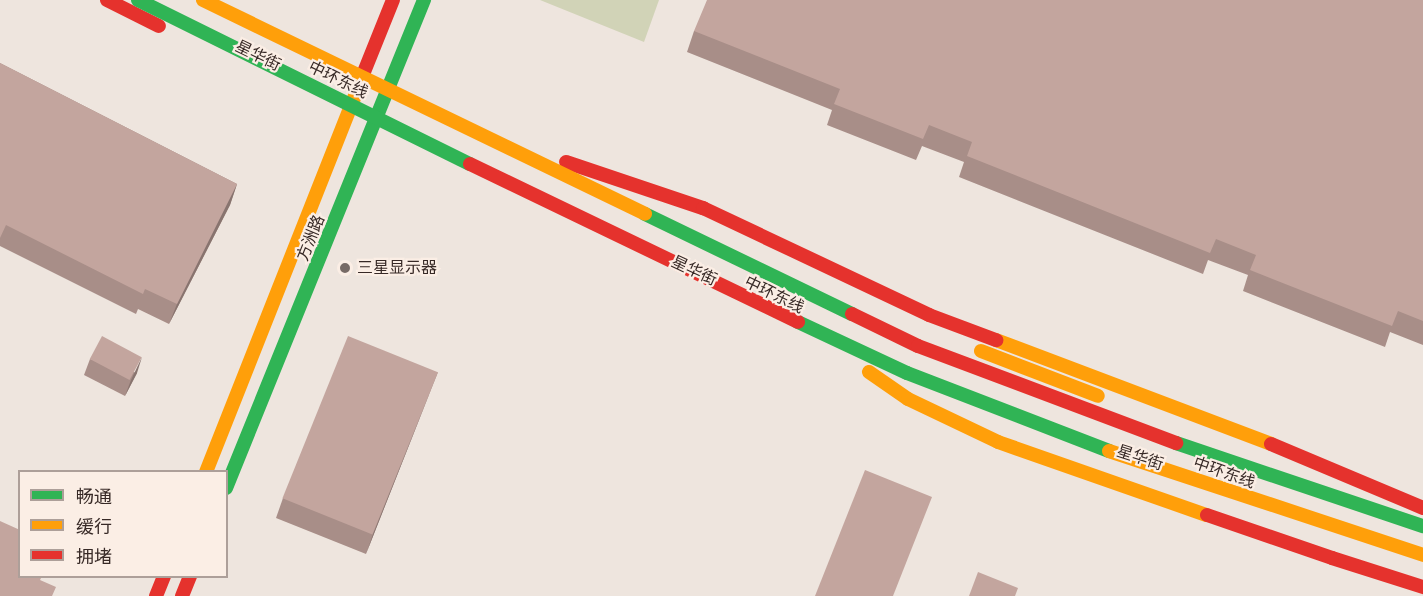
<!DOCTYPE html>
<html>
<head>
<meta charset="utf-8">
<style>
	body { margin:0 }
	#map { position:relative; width:1423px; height:596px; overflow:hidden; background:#eee5de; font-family:"Space Grotesk","Noto Sans SC",sans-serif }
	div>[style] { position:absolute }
	.green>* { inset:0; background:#d1d3b7 }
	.fast>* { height:14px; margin:-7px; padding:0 7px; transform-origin:7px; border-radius:7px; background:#30b455 }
	.slow>* { height:14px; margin:-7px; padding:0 7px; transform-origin:7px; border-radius:7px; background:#ff9f0a }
	.jam>* { height:14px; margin:-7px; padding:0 7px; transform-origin:7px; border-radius:7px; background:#e5322d }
	.fast-bridge>* { height:14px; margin:-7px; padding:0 7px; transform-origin:7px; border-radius:7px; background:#30b455 }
	.slow-bridge>* { height:14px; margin:-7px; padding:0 7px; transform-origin:7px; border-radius:7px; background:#ff9f0a }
	.jam-bridge>* { height:14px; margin:-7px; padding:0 7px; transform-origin:7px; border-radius:7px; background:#e5322d }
	.wall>* { inset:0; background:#a88e88 }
	.shaded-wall>* { inset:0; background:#88746f }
	.building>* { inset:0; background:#c3a59e; transform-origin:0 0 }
	.dots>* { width:16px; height:16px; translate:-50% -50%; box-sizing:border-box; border:3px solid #fbeee5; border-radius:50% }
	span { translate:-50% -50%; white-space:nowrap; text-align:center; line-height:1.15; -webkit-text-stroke:4.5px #fbeee5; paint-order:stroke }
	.street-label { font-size:16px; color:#372926 }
	.poi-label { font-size:16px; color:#372926 }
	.left { translate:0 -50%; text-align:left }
	.legend { position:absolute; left:18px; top:470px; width:210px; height:108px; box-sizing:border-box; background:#fbeee5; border:2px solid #ad9f99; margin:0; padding:8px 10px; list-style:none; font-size:18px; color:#372926 }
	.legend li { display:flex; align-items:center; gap:12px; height:30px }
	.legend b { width:30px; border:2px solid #ad9f99 }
</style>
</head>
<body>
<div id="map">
	<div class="green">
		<i style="clip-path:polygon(540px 0,659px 0,644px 42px)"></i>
	</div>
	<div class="fast">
		<i style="left:226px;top:488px;width:527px;rotate:-67.92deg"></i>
	</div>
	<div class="slow">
		<i style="left:996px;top:340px;width:294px;rotate:20.7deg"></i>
		<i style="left:981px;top:351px;width:125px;rotate:21deg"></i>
		<i style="left:206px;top:472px;width:425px;rotate:-68.4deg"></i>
	</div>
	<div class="jam">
		<i style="left:107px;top:0;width:58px;rotate:26.6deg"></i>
		<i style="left:362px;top:77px;width:83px;rotate:-68.1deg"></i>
		<i style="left:566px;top:162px;width:145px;rotate:18.6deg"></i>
		<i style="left:703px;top:208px;width:250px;rotate:25.3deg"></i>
		<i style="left:929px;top:315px;width:72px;rotate:20.5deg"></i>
		<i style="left:1271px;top:444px;width:165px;rotate:22.8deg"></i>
		<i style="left:1332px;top:558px;width:96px;rotate:17.7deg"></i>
		<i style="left:156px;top:596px;width:22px;rotate:-68deg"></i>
		<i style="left:182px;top:596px;width:22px;rotate:-68deg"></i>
	</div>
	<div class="fast-bridge">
		<i style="left:138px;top:0;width:370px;rotate:26.3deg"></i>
		<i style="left:645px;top:214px;width:230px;rotate:25.8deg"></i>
		<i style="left:798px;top:322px;width:120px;rotate:25.1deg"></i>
		<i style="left:907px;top:373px;width:217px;rotate:21.1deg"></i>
		<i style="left:1176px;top:443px;width:261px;rotate:18.6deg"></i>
	</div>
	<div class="slow-bridge">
		<i style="left:203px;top:0;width:491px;rotate:25.8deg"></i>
		<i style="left:869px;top:372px;width:47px;rotate:34.7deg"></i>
		<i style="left:908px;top:399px;width:100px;rotate:25.5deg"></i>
		<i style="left:998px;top:442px;width:221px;rotate:19.3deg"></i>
		<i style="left:1109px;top:451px;width:331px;rotate:18.3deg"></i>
	</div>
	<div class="jam-bridge">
		<i style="left:470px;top:164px;width:364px;rotate:25.7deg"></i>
		<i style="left:852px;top:314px;width:73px;rotate:25.9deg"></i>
		<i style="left:918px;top:346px;width:276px;rotate:20.6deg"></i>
		<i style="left:1207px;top:515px;width:132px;rotate:19deg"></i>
	</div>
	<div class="wall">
		<i style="clip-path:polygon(1423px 0,1423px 345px,1390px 332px,1385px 347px,1243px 291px,1248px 275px,1208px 260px,1203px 274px,959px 177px,964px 162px,922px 146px,916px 160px,827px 125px,832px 110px,687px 52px,694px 31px)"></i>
		<i style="clip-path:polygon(0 63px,237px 184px,230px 205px,169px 324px,138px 309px,136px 314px,0 246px)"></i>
		<i style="clip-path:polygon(90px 359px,137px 373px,125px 396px,84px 375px)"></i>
		<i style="clip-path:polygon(438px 372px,366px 554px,276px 518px,283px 498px)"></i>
	</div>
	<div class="shaded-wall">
		<i style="clip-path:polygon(237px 184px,230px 205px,169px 324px,177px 304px)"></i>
		<i style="clip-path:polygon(142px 357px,137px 373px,125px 396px,131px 380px)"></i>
		<i style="clip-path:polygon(438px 372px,430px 392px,366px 554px,373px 534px)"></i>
	</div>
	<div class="building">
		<i style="clip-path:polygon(707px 0,1423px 0,1423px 321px,1398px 311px,1392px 326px,1250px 270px,1256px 255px,1216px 239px,1210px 253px,967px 156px,972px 142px,929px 125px,923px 139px,834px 104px,840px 89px,694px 31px)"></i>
		<i style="clip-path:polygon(0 63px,237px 184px,177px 304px,145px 289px,143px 294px,6px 225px,0 238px)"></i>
		<i style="left:102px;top:336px;width:45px;height:26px;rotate:28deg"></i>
		<i style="left:348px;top:336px;width:97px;height:175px;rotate:22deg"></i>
		<i style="clip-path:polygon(865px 470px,932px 497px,893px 596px,815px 596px)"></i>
		<i style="clip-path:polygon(0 521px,20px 530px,20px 576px,42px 576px,40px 580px,56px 587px,52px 596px,0 596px)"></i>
		<i style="clip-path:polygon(978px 572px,1018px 588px,1015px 596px,969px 596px)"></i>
	</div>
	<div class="dots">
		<i style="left:345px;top:268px;background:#776b66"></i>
	</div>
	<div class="street-label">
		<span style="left:258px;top:56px;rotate:26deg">星华街</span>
		<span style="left:338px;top:80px;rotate:26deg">中环东线</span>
		<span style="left:311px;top:238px;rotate:-68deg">方洲路</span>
		<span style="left:694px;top:271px;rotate:25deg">星华街</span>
		<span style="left:774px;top:295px;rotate:26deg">中环东线</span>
		<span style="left:1140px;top:458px;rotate:18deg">星华街</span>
		<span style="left:1224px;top:473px;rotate:19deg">中环东线</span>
	</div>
	<div class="poi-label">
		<span class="left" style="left:357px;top:268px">三星显示器</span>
	</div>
	<ul class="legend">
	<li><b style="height:8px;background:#30b455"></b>畅通</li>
	<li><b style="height:8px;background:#ff9f0a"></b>缓行</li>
	<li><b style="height:8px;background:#e5322d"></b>拥堵</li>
	</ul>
</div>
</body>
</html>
